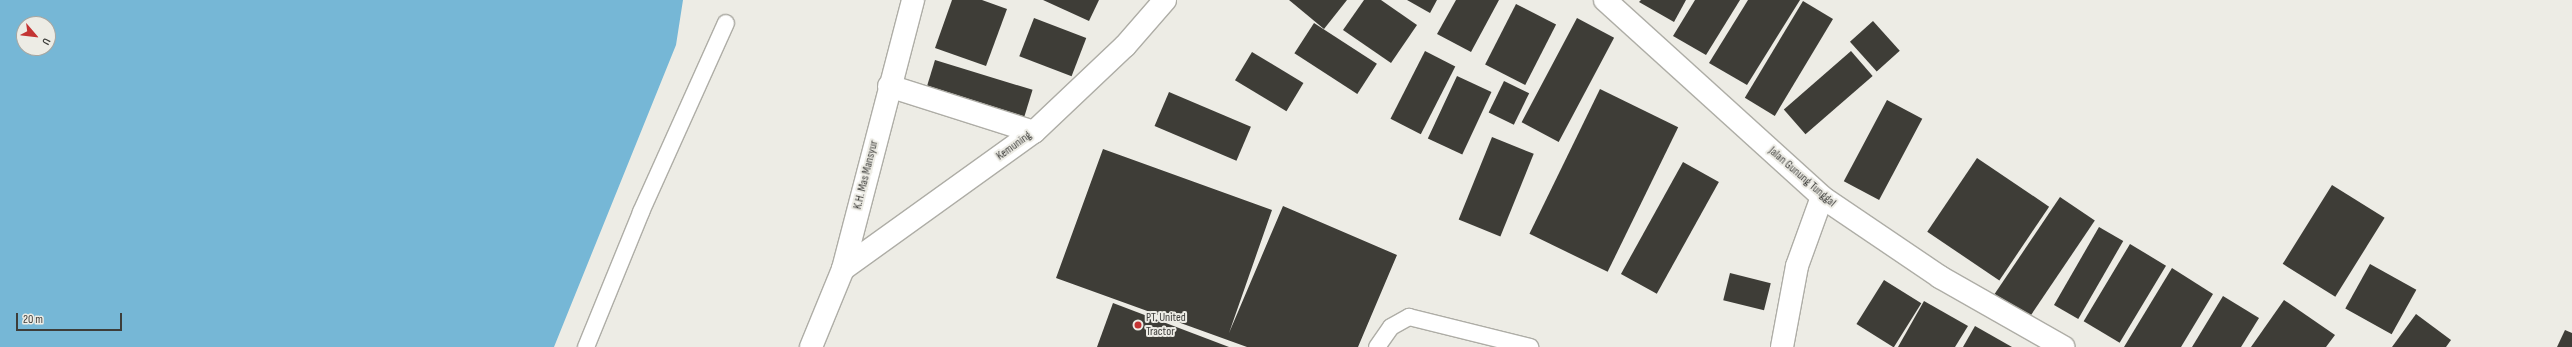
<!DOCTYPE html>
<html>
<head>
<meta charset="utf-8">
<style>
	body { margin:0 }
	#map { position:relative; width:2572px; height:347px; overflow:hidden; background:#edece5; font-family:"Sofia Sans Condensed",sans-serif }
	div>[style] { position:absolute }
	.water>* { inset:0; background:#76b7d6 }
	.building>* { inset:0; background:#3e3d37; transform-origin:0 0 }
	.roads { filter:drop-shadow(1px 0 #aeada6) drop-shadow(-1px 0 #aeada6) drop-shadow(0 1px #aeada6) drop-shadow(0 -1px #aeada6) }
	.service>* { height:16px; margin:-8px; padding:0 8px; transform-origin:8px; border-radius:8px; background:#fff }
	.minor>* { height:22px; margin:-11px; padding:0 11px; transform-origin:11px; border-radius:11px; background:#fff }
	.tertiary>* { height:22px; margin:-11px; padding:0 11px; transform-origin:11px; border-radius:11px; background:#fff }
	.secondary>* { height:22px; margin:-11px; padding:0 11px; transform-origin:11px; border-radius:11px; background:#fff }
	.dots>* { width:11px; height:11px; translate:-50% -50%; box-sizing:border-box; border:2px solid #edece5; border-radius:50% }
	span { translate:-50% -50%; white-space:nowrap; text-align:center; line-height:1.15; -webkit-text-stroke:4px #edece5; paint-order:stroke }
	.street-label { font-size:12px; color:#3d3d3a }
	.poi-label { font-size:12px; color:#3d3d3a }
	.left { translate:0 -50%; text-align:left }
	.north { position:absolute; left:16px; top:16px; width:40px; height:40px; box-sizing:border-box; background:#edece5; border:1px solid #a7a6a1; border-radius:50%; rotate:118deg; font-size:11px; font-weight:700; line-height:16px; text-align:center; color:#3d3d3a }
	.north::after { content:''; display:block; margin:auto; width:14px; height:18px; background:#c33433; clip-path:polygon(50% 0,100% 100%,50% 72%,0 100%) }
	.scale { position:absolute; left:16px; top:313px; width:106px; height:18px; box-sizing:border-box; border:2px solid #3d3d3a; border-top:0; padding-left:5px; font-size:12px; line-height:14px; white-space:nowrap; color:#3d3d3a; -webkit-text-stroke:3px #edece5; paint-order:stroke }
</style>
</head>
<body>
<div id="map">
	<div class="water">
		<i style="clip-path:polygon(evenodd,0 0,683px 0,676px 45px,554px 347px,0 347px,0 0,24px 24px,48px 24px,48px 48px,24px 48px,24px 24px)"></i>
	</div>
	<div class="building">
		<i style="clip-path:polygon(952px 0,982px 0,1007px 9px,986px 66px,935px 48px)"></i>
		<i style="clip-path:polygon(1043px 0,1099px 0,1089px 21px)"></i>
		<i style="clip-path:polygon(1289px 0,1347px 0,1324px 29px)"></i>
		<i style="clip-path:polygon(1364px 0,1381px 0,1417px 25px,1391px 63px,1343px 30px)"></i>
		<i style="clip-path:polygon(1407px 0,1437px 0,1430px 13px)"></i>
		<i style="clip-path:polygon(1456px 0,1499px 0,1471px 52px,1437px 34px)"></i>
		<i style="clip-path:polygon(1641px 0,1686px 0,1674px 22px,1639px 2px)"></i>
		<i style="clip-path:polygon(1695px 0,1740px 0,1706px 55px,1673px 36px)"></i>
		<i style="clip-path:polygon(1748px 0,1800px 0,1747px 85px,1709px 63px)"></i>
		<i style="left:1803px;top:1px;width:35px;height:113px;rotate:31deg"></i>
		<i style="left:1516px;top:4px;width:45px;height:68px;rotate:27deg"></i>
		<i style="left:1034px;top:18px;width:56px;height:41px;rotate:21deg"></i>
		<i style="left:1577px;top:18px;width:42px;height:118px;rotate:28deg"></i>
		<i style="left:1873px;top:21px;width:40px;height:31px;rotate:48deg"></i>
		<i style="left:1314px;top:23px;width:75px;height:36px;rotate:33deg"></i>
		<i style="left:1425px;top:51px;width:34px;height:76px;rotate:27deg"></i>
		<i style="left:1851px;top:51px;width:33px;height:89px;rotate:49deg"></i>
		<i style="left:1252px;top:52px;width:60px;height:33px;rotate:31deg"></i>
		<i style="left:935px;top:60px;width:102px;height:29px;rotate:17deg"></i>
		<i style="left:1457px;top:76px;width:38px;height:69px;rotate:25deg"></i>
		<i style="left:1504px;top:81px;width:28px;height:35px;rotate:26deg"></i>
		<i style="left:1600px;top:89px;width:87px;height:161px;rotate:26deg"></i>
		<i style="left:1169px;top:92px;width:89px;height:37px;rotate:23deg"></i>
		<i style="left:1887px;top:100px;width:40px;height:92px;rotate:28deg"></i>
		<i style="left:1492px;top:137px;width:45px;height:89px;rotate:22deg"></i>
		<i style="clip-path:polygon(1103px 149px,1272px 210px,1229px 333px,1283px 206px,1397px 255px,1358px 347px,1247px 347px,1056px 278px)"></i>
		<i style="left:1977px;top:158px;width:87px;height:89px;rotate:34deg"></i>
		<i style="left:1683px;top:162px;width:41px;height:128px;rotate:29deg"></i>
		<i style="left:2332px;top:185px;width:62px;height:93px;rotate:32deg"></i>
		<i style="left:2060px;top:197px;width:42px;height:117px;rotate:34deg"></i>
		<i style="left:2099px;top:227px;width:28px;height:90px;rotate:30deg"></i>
		<i style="left:2130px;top:244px;width:42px;height:90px;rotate:31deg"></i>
		<i style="left:2370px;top:264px;width:53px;height:51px;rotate:29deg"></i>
		<i style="clip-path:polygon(2172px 268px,2213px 294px,2181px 347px,2124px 347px)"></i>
		<i style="left:1730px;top:273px;width:42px;height:28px;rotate:14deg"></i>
		<i style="left:1884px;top:280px;width:44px;height:52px;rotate:32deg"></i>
		<i style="clip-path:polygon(2223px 296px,2259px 318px,2241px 347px,2192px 347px)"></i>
		<i style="clip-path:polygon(2284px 300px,2335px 335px,2326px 347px,2251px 347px)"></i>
		<i style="clip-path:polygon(1924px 301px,1968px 326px,1955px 347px,1898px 347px)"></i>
		<i style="clip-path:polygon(1113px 303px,1229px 347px,1097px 347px)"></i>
		<i style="clip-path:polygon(2416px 314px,2451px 340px,2446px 347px,2392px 347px)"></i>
		<i style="clip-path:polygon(1975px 326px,2012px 347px,1963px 347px)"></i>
		<i style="clip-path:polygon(2565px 330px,2572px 333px,2572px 347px,2557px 347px)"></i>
	</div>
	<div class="roads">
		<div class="service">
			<i style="left:586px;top:347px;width:146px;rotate:-67.8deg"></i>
			<i style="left:641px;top:212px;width:207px;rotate:-65.8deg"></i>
			<i style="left:1377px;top:347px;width:24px;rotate:-55deg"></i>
			<i style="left:1391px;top:327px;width:21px;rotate:-29deg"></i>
			<i style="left:1409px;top:317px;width:125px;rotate:13.9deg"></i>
		</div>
		<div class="minor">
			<i style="left:1605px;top:0;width:293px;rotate:42.2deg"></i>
			<i style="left:1822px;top:197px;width:143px;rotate:34.1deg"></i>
			<i style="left:1940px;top:277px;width:142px;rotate:29.6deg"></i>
			<i style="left:1782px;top:347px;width:82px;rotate:-79.5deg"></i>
			<i style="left:1797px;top:266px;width:73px;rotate:-70.1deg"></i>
		</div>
		<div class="tertiary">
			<i style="left:889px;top:86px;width:152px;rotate:17.6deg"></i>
			<i style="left:843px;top:269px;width:235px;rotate:-35.7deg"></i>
			<i style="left:1034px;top:132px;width:125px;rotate:-43.4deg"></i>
			<i style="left:1125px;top:46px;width:61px;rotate:-49deg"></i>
		</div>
		<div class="secondary">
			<i style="left:811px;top:347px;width:84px;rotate:-67.7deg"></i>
			<i style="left:843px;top:269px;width:278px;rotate:-75.4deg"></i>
		</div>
	</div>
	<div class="dots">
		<i style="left:1138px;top:325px;background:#c33433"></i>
	</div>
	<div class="street-label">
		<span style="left:1014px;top:146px;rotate:-36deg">Kemuning</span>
		<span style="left:866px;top:175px;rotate:-76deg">K.H. Mas Mansyur</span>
		<span style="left:1802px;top:177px;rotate:41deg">Jalan Gunung Tunggal</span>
	</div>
	<div class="poi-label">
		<span class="left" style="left:1146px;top:325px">PT. United<br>Tractor</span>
	</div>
	<div class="north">U</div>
	<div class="scale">20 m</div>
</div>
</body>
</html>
